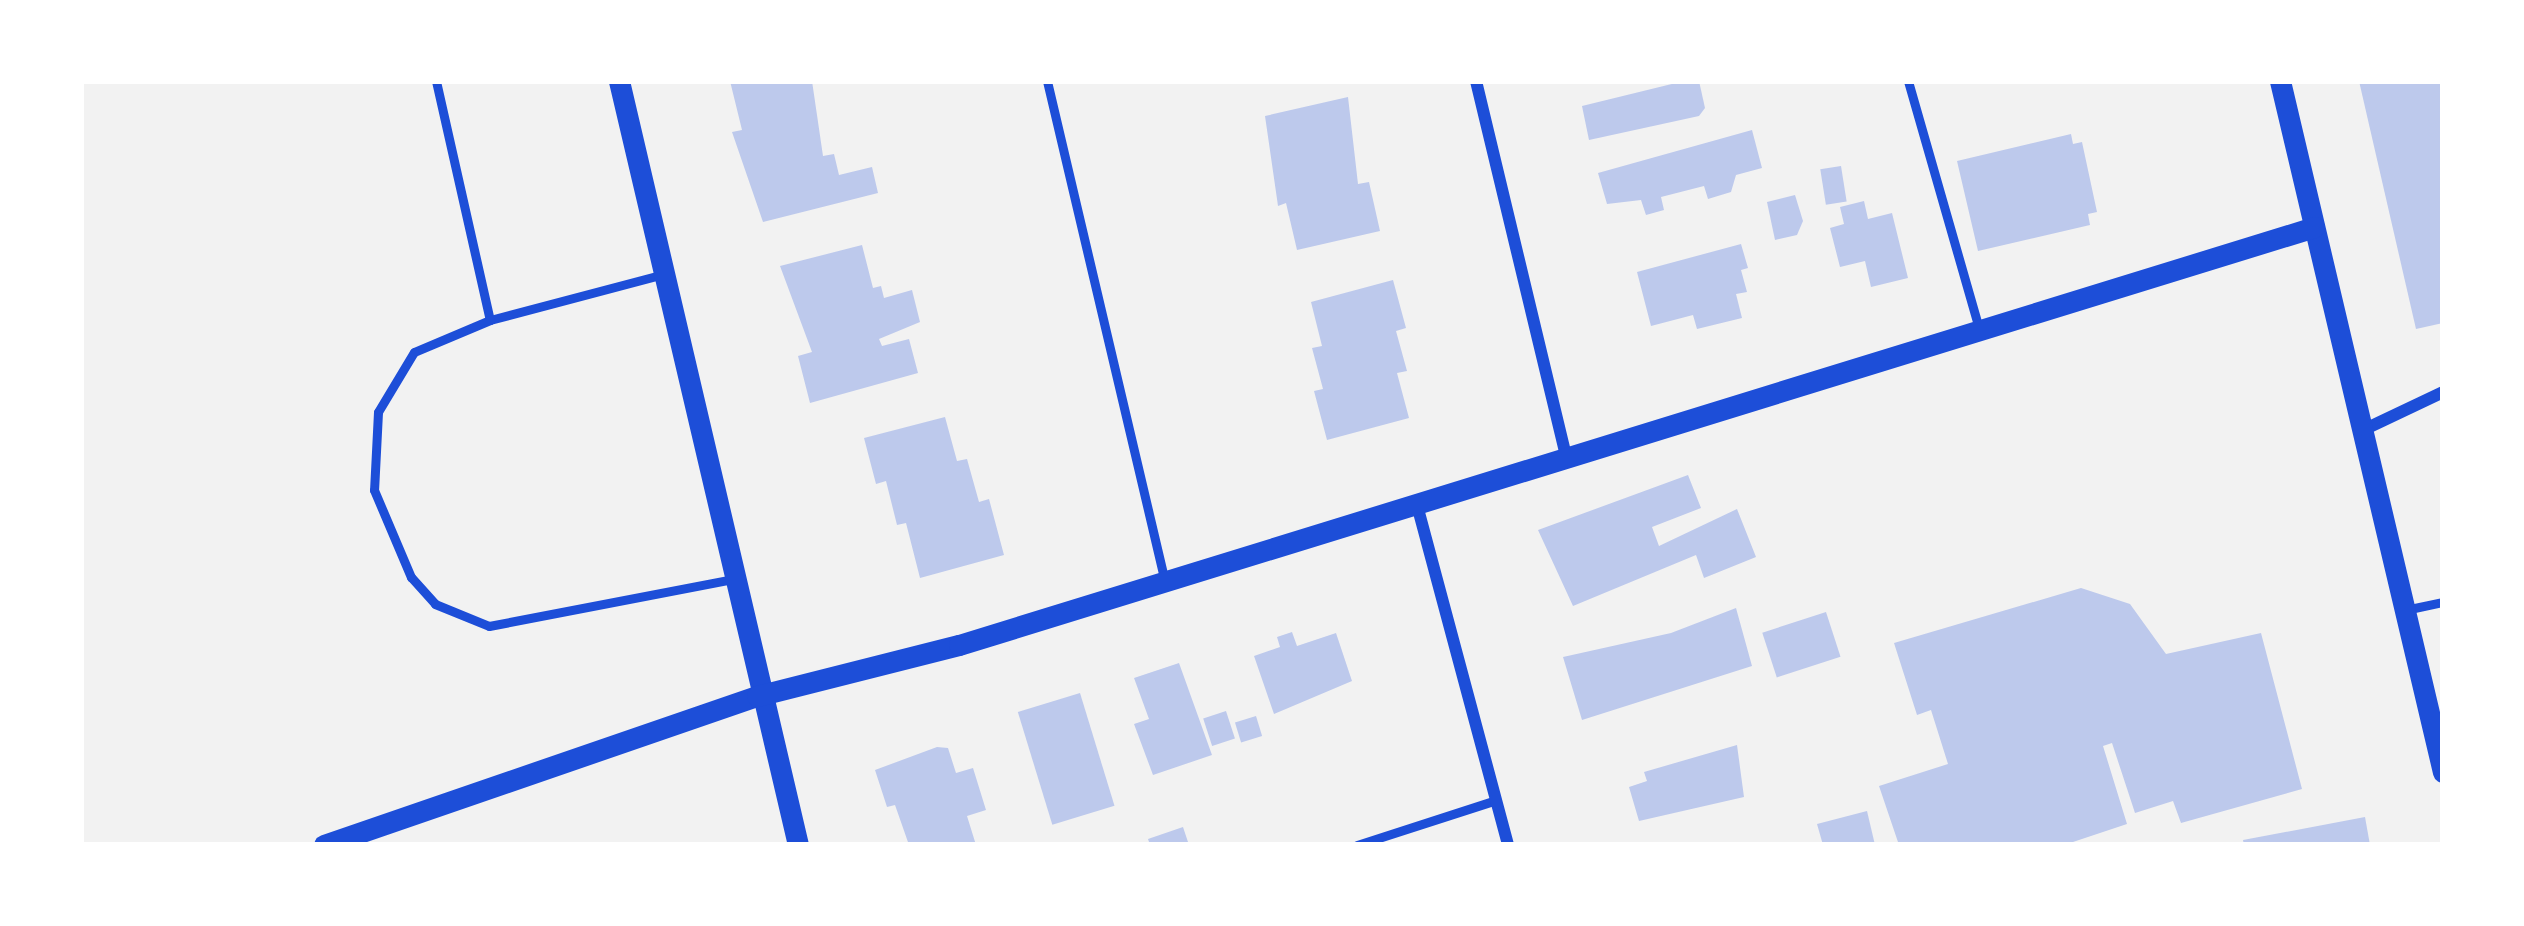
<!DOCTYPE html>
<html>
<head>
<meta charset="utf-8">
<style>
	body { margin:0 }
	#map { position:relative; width:2524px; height:926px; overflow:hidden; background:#f2f2f2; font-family:Commissioner,sans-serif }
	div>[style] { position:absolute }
	.building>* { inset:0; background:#bdc9ec; transform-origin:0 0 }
	.service>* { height:9px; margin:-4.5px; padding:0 4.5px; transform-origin:4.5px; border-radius:4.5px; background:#1d4ed8 }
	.minor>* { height:12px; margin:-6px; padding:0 6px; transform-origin:6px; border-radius:6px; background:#1d4ed8 }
	.tertiary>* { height:21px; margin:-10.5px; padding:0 10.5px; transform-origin:10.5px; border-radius:10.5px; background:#1d4ed8 }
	span { translate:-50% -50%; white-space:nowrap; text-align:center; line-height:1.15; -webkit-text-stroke:9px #fff; paint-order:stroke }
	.frame { position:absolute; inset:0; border:84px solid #fff; pointer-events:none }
</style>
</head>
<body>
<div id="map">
	<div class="building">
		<i style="clip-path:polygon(730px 81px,812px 81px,823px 156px,834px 154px,839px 175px,872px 167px,878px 193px,763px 222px,732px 132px,742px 130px)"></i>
		<i style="clip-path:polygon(1684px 81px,1699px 81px,1705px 108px,1699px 116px,1589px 140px,1582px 106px)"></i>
		<i style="clip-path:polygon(2359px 81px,2443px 81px,2443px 323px,2416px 329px)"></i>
		<i style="clip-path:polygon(1348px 97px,1358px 184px,1369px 182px,1380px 231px,1297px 250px,1286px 203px,1278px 206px,1265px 116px)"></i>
		<i style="clip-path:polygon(1752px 130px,1762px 168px,1736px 175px,1731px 192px,1708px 199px,1704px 186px,1661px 197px,1664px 210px,1646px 215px,1641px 200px,1607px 204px,1598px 173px)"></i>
		<i style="clip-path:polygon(2071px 134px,2073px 144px,2082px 142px,2097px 212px,2088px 214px,2090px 225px,1978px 251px,1957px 161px)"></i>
		<i style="left:1841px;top:166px;width:36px;height:21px;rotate:81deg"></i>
		<i style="clip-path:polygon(1795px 195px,1803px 221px,1797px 235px,1775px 240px,1767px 202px)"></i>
		<i style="clip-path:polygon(1864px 201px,1868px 219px,1892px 213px,1908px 278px,1871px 287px,1865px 261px,1840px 267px,1830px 228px,1844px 224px,1840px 207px)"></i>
		<i style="clip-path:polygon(1741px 244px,1748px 268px,1741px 270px,1747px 292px,1736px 294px,1742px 318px,1697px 329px,1693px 315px,1651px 326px,1637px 272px)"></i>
		<i style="clip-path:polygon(862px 245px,873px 288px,881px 286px,884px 298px,912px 290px,920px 322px,879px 339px,882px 346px,909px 339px,918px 373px,810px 403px,798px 356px,812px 352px,780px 266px)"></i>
		<i style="clip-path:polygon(1393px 280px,1406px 328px,1396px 331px,1407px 371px,1397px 373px,1409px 418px,1327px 440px,1314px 391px,1323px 389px,1312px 348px,1322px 346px,1311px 302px)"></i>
		<i style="clip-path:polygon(945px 417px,957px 461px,967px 459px,979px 502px,989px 499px,1004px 555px,920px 578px,906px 523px,897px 525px,886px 481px,876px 484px,864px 438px)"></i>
		<i style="clip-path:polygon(1688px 475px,1701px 508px,1652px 527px,1659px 546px,1737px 509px,1756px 557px,1704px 578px,1696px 555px,1573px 606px,1538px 530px)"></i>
		<i style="clip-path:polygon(2081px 588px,2130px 604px,2166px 654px,2261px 633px,2302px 789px,2181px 823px,2173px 801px,2135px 813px,2112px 743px,2103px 746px,2127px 824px,2064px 845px,1899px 845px,1879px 786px,1948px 764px,1931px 710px,1917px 715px,1894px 643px)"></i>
		<i style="clip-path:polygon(1736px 608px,1752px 666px,1582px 720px,1563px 657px,1671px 633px)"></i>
		<i style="left:1826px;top:612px;width:47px;height:67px;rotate:72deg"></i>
		<i style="clip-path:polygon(1292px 632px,1297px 646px,1336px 633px,1352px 681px,1274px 714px,1254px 656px,1280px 647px,1277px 637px)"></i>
		<i style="clip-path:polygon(1179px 663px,1212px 755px,1153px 775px,1134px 724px,1149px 719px,1134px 678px)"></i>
		<i style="left:1080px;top:693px;width:118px;height:65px;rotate:73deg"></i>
		<i style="left:1226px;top:711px;width:29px;height:24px;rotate:72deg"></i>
		<i style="left:1256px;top:716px;width:21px;height:22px;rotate:73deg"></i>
		<i style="clip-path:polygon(1737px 745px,1744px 797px,1639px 821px,1629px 787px,1647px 781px,1644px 772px)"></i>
		<i style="clip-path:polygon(937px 747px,948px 748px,956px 773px,973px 768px,986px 810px,967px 816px,976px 845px,909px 845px,895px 805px,887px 807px,875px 770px)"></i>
		<i style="clip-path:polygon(1867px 811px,1875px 845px,1823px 845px,1817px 824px)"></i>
		<i style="clip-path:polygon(2365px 817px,2370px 845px,2244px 845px,2243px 840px)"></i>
		<i style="clip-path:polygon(1183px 827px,1189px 845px,1150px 845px,1148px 839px)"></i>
	</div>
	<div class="service">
		<i style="left:436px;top:81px;width:245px;rotate:77.3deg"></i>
		<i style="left:1047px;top:81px;width:511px;rotate:76.75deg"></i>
		<i style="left:1908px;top:81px;width:258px;rotate:74deg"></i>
		<i style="left:664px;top:274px;width:180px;rotate:165.2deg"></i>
		<i style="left:490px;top:320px;width:82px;rotate:157.2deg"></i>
		<i style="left:414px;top:352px;width:70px;rotate:121deg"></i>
		<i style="left:378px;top:412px;width:78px;rotate:92.9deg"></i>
		<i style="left:374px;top:490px;width:95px;rotate:67deg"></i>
		<i style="left:411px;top:577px;width:36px;rotate:48deg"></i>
		<i style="left:435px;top:604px;width:58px;rotate:22.2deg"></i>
		<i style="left:489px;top:626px;width:248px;rotate:-10.9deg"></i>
		<i style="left:2405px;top:610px;width:39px;rotate:-12deg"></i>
		<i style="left:1357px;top:845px;width:146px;rotate:-17.9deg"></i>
	</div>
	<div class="minor">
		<i style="left:1476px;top:81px;width:386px;rotate:76.5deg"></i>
		<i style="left:2361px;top:431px;width:91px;rotate:-25.4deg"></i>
		<i style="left:1417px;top:505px;width:352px;rotate:75deg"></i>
	</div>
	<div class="tertiary">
		<i style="left:619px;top:81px;width:785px;rotate:76.81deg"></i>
		<i style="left:2280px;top:81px;width:710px;rotate:76.73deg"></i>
		<i style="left:324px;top:845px;width:458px;rotate:-19deg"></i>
		<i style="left:757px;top:696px;width:208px;rotate:-14.2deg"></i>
		<i style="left:959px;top:645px;width:1418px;rotate:-17.14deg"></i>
	</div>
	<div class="frame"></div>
</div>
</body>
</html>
